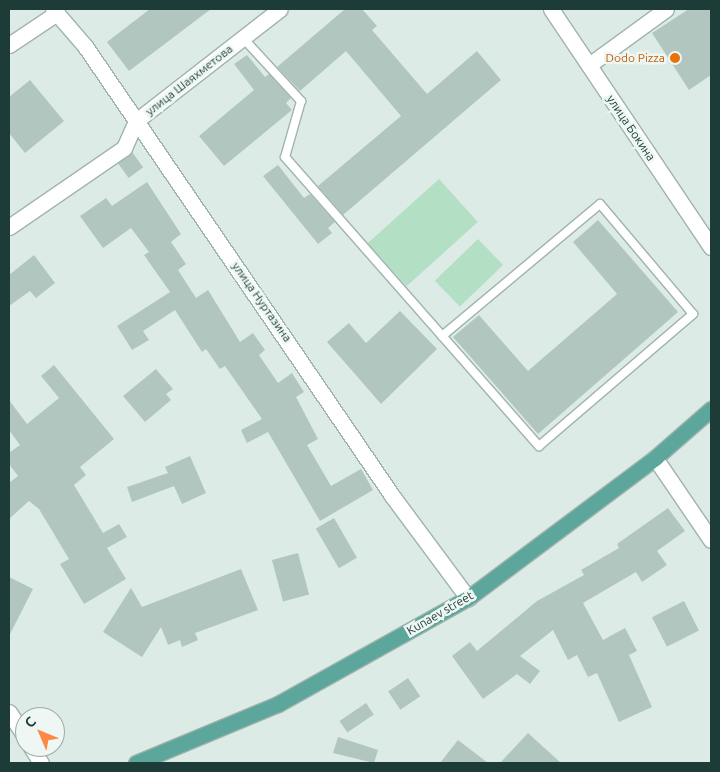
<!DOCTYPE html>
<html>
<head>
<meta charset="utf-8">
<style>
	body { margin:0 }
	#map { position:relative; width:720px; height:772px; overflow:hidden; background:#ddebe6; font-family:Ubuntu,sans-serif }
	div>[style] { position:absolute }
	.green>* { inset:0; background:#b3dfc4; transform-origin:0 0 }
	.building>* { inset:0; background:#b2c6c0; transform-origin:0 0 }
	.roads { filter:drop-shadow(1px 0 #a0b3ae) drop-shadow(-1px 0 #a0b3ae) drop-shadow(0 1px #a0b3ae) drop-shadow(0 -1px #a0b3ae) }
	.lane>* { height:8px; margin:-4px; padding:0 4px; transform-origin:4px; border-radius:4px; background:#fff }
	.street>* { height:15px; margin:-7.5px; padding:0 7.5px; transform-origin:7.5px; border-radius:7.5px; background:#fff }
	.secondary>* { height:15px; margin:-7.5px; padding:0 7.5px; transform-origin:7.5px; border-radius:7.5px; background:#fff }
	.primary>* { height:15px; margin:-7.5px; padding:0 7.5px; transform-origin:7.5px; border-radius:7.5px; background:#5ca69b }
	.dots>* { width:14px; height:14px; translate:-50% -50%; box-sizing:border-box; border:2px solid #eef7f4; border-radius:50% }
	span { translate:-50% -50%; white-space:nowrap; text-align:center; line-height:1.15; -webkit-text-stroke:5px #eef7f4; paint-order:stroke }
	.food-label { font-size:12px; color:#c56008 }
	.right { translate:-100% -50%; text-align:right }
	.street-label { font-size:12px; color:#1d3c37 }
	.frame { position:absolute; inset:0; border:10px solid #1d3c37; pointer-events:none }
	.north { position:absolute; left:15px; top:707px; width:50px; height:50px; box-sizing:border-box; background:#eef7f4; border:1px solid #9aaca8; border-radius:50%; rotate:315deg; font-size:14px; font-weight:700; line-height:20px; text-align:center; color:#1d3c37 }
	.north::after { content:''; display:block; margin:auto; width:18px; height:22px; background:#ff8847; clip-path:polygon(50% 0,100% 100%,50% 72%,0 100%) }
</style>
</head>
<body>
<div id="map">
	<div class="green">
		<i style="left:439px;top:179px;width:58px;height:96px;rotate:48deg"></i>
		<i style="left:478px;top:239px;width:36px;height:60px;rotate:46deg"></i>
	</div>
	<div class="building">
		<i style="clip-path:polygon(150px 9px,211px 9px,129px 71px,107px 42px)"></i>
		<i style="clip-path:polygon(345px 9px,362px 9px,377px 26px,372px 30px,427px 94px,477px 51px,501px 80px,343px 215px,318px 186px,401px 116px,346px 51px,300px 91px,277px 67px)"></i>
		<i style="clip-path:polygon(689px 9px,711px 9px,711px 75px,689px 90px,652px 33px)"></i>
		<i style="clip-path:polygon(247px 55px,265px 77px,269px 74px,291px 98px,286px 103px,292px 110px,224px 166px,199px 136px,254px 90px,234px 64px)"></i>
		<i style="clip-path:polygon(30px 80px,64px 121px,25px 153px,9px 133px,9px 97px)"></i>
		<i style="left:132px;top:152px;width:19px;height:18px;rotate:54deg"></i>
		<i style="clip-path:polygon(278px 165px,304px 198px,310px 194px,335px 222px,328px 228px,332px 233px,318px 244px,263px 176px)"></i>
		<i style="clip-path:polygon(147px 182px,181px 234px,171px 242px,186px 264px,178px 270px,196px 298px,208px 290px,240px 342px,253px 333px,265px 350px,259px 355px,278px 383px,292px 373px,304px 392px,296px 397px,318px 439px,307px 445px,331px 486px,361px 469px,373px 490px,320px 521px,268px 432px,247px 443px,241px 430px,262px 419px,225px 366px,220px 369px,206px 349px,202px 352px,175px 310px,143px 331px,149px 340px,132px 350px,117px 326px,170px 292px,144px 255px,149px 252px,131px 228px,103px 248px,80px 216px,106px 198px,112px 206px)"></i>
		<i style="clip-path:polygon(598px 220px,678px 312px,538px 434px,453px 337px,479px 315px,528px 371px,617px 294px,573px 242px)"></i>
		<i style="clip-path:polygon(34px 255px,55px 283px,36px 298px,30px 291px,9px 306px,9px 275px)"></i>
		<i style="clip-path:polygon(400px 311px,437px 349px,381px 404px,327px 342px,349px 323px,366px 343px)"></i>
		<i style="clip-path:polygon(54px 365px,114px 439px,80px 467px,86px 475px,74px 485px,103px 533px,119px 524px,127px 537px,107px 548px,126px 579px,84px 604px,60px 564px,69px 559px,39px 509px,29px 501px,9px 519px,9px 483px,18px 476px,9px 464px,9px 453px,20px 445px,9px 430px,9px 400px,27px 424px,59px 398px,41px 376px)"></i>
		<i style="clip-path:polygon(156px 369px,173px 389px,166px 394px,171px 400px,145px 422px,123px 396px)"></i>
		<i style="clip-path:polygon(190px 456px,206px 493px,182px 504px,174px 486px,132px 502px,127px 487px,168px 473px,165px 467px)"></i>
		<i style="clip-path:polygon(668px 508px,685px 531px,657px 551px,667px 565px,642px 582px,636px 572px,583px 603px,603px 640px,625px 628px,637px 651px,629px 655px,652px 707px,619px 722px,597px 673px,588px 677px,577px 655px,568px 660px,553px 630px,520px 656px,540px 671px,530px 684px,517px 674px,483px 699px,452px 656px,470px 642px,477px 651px,537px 601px,584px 575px,581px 570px,619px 548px,617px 544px)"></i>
		<i style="left:334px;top:518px;width:46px;height:21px;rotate:60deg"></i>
		<i style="left:298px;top:553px;width:43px;height:27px;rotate:75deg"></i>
		<i style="clip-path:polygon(241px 569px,258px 610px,195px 633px,198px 640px,182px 647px,180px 640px,168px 645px,161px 627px,142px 657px,103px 632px,131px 588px,142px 607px)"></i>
		<i style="clip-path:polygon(9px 577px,33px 589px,9px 636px)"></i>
		<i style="left:684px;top:601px;width:33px;height:36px;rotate:63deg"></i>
		<i style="left:408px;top:678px;width:22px;height:24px;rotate:56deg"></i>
		<i style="left:366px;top:703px;width:14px;height:32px;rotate:56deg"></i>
		<i style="clip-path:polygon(528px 733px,561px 763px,500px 763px)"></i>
		<i style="clip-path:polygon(338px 737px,378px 750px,374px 763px,333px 753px)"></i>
		<i style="clip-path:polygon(458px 740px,488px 763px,440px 763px)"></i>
	</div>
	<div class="roads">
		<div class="lane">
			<i style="left:243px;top:38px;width:86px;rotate:47.4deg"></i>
			<i style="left:301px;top:101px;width:58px;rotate:105.9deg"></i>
			<i style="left:285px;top:157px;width:385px;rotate:48.7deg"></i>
			<i style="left:539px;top:446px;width:203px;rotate:-40.6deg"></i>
			<i style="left:693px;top:314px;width:144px;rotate:-130.2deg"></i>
			<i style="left:600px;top:204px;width:206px;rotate:140.1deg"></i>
		</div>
		<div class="street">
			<i style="left:53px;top:9px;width:49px;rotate:49.1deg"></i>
			<i style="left:85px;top:46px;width:546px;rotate:55.67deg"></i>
			<i style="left:393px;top:497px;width:126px;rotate:53.4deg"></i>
			<i style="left:9px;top:45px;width:58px;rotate:-33.7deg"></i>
			<i style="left:589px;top:65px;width:95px;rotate:-36deg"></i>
			<i style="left:9px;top:227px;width:140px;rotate:-34.5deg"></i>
			<i style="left:124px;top:148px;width:30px;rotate:-66deg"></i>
			<i style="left:136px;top:121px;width:182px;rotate:-37.9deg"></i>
			<i style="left:655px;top:458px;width:99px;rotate:55.7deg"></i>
		</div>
		<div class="secondary">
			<i style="left:551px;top:9px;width:287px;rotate:56.1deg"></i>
			<i style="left:9px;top:712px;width:30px;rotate:57deg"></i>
			<i style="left:31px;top:747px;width:19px;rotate:58deg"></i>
		</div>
		<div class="primary">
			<i style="left:136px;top:763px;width:154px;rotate:-22.6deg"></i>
			<i style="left:278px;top:704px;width:218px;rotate:-29.2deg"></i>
			<i style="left:468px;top:598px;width:234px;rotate:-36.8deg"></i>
			<i style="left:655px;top:458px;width:74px;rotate:-41.2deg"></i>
		</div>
	</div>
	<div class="dots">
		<i style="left:675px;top:58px;background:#e8710a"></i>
	</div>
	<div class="food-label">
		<span class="right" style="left:665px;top:58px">Dodo Pizza</span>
	</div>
	<div class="street-label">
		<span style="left:189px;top:80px;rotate:-38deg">улица Шаяхметова</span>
		<span style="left:631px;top:128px;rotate:56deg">улица Бокина</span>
		<span style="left:262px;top:302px;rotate:55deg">улица Нуртазина</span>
		<span style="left:440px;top:613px;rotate:-30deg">Kunaev street</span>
	</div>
	<div class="frame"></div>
	<div class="north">С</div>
</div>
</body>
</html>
